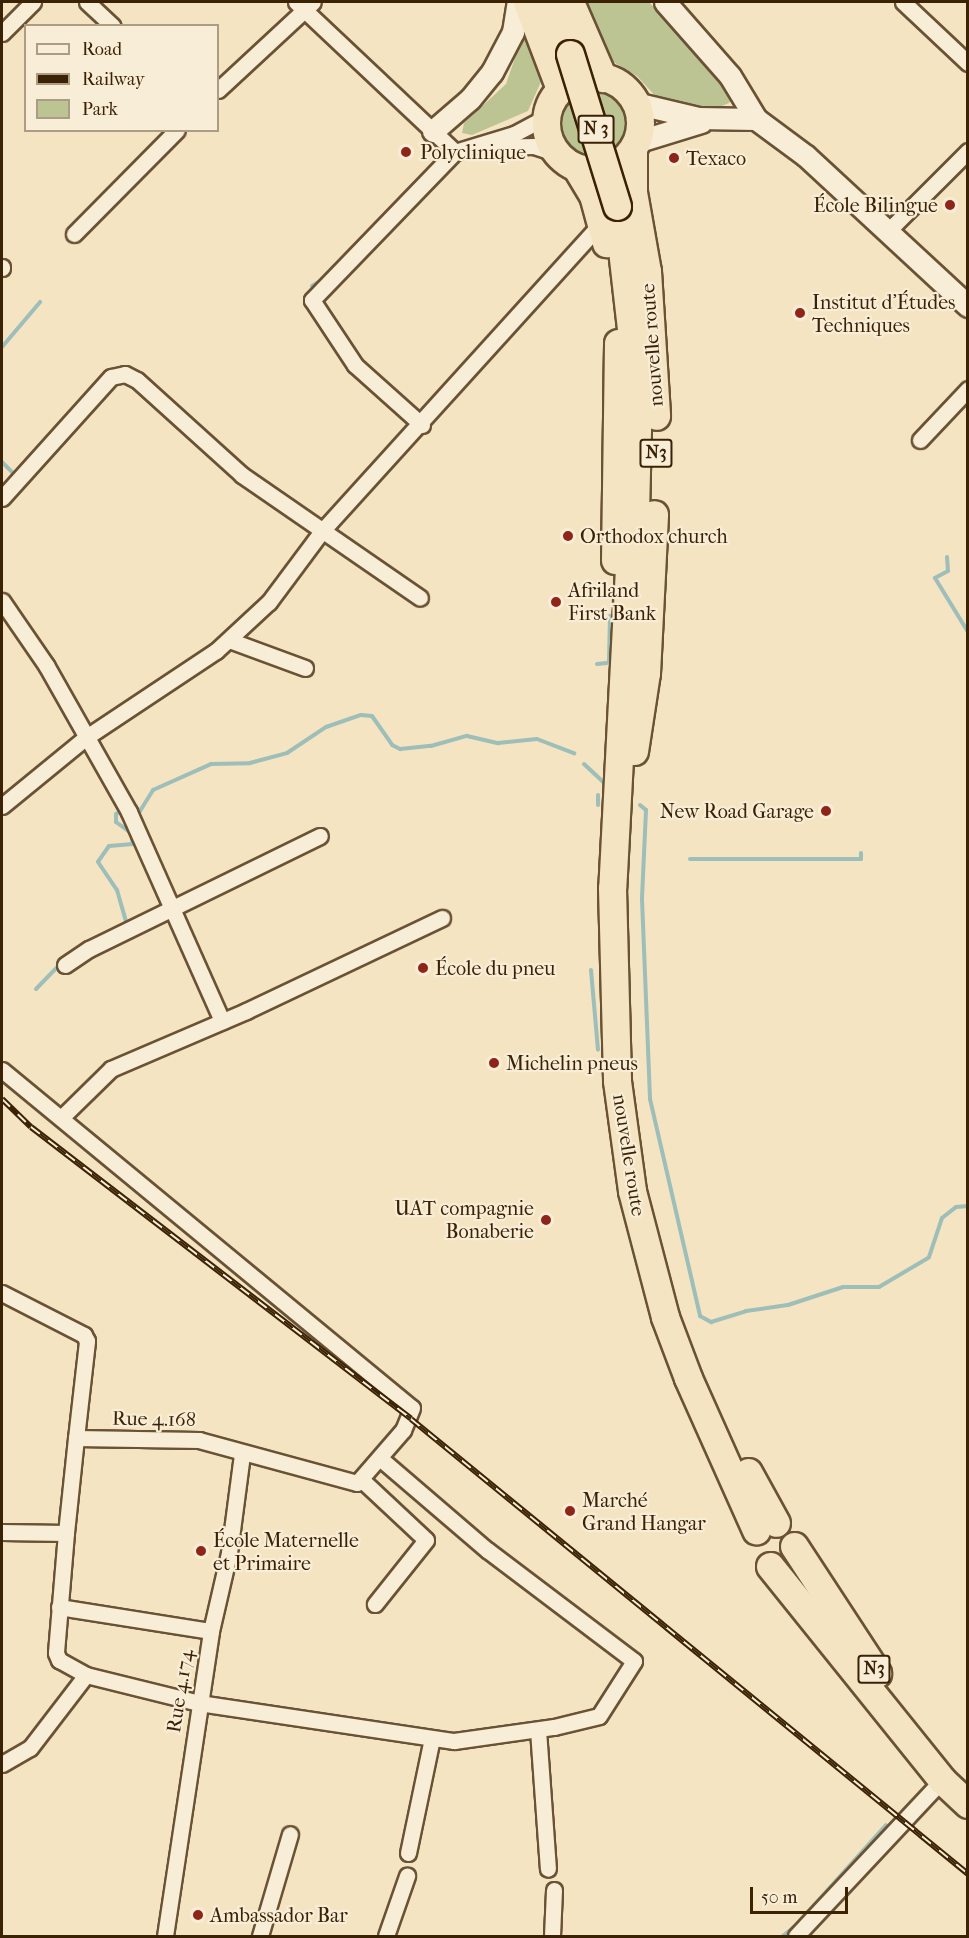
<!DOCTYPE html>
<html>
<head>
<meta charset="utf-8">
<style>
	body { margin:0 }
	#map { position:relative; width:969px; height:1938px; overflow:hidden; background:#f5e4c2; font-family:"IM FELL French Canon",serif }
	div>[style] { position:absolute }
	.green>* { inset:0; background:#bdc493 }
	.round { border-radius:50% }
	.stream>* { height:4px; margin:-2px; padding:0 2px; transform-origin:2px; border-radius:2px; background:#9dbeb9 }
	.roads { filter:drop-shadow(2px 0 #6a5234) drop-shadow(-2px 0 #6a5234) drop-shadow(0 2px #6a5234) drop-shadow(0 -2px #6a5234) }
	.street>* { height:15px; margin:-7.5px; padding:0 7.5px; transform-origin:7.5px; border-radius:7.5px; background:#f8edd7 }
	.secondary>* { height:21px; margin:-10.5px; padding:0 10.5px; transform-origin:10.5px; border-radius:10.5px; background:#f8edd7 }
	.highway>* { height:27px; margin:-13.5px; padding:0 13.5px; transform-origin:13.5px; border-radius:13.5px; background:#f5e4c2 }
	.highway>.ring { margin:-13.5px; padding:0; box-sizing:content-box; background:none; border:27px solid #f5e4c2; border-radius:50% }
	.rail>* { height:6px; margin-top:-3px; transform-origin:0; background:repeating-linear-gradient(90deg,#f8edd7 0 11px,#3b2205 0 22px); box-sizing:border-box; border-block:2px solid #3b2205 }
	.bridges { filter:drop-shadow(2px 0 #3b2205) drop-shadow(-2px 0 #3b2205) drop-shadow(0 2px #3b2205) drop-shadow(0 -2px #3b2205) }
	.highway-bridge>* { height:27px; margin:-13.5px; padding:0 13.5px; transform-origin:13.5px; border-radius:13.5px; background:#f5e4c2 }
	.dots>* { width:16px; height:16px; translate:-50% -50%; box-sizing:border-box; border:3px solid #f8edd7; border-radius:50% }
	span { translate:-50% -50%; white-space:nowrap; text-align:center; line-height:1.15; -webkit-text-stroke:4.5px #f8edd7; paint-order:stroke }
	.shield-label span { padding:2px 4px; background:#f8edd7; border:2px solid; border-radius:4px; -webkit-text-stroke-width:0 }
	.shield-label { font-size:18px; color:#3b2205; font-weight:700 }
	.poi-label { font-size:20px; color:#3b2205 }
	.left { translate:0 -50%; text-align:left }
	.right { translate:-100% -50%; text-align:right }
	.street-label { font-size:20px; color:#3b2205 }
	.frame { position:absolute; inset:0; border:3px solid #3b2205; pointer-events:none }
	.legend { position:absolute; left:24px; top:24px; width:195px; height:108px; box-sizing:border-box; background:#f8edd7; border:2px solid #ac9c83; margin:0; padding:8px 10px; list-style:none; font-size:18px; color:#3b2205 }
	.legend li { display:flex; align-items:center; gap:12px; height:30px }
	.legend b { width:30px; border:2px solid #ac9c83 }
	.scale { position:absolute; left:750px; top:1887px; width:98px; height:27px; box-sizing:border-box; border:3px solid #3b2205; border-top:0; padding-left:8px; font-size:18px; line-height:21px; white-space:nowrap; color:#3b2205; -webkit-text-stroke:4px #f8edd7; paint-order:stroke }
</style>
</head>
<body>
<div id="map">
	<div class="green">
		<i style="clip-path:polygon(579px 2px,649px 2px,718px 74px,732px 96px,729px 103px,715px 109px,659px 100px,637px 76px,610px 60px)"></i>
		<i style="clip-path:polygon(526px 26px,544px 75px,528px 111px,472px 135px,462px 133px,464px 123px,506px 84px)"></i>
		<i class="round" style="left:557px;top:88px;width:72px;height:72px"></i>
	</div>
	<div class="stream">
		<i style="left:312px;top:286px;width:13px;rotate:-32deg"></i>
		<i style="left:2px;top:347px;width:59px;rotate:-49.8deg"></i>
		<i style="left:2px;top:462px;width:16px;rotate:45deg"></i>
		<i style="left:947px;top:557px;width:14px;rotate:86deg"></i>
		<i style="left:948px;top:571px;width:15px;rotate:152deg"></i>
		<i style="left:935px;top:578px;width:63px;rotate:58.6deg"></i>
		<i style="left:613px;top:604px;width:13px;rotate:-81deg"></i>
		<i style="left:609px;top:661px;width:45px;rotate:-88.7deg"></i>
		<i style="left:597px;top:664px;width:10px;rotate:-6deg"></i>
		<i style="left:584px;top:764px;width:33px;rotate:43deg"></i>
		<i style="left:131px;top:803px;width:12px;rotate:42deg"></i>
		<i style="left:140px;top:811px;width:25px;rotate:-58deg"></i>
		<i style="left:153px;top:790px;width:64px;rotate:-24.1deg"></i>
		<i style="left:211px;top:764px;width:39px;rotate:-1deg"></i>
		<i style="left:250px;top:763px;width:38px;rotate:-15deg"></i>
		<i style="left:287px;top:753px;width:47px;rotate:-33.7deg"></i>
		<i style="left:326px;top:727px;width:37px;rotate:-19deg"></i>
		<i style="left:361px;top:715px;width:11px;rotate:5deg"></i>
		<i style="left:372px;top:716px;width:35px;rotate:55deg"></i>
		<i style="left:392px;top:745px;width:9px;rotate:27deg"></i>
		<i style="left:400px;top:749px;width:31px;rotate:-6deg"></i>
		<i style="left:431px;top:746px;width:37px;rotate:-16deg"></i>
		<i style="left:467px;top:736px;width:32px;rotate:13deg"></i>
		<i style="left:498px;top:743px;width:39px;rotate:-6deg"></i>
		<i style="left:537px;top:739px;width:40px;rotate:21deg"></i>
		<i style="left:598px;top:805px;width:10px;rotate:-90deg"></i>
		<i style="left:640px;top:805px;width:8px;rotate:40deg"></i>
		<i style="left:646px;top:810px;width:89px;rotate:92.6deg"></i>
		<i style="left:642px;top:899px;width:200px;rotate:87.7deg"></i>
		<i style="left:650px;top:1099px;width:223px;rotate:77deg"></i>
		<i style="left:700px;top:1316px;width:13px;rotate:29deg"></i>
		<i style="left:711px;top:1322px;width:37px;rotate:-17deg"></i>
		<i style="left:746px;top:1311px;width:42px;rotate:-8.1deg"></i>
		<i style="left:788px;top:1305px;width:58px;rotate:-18.1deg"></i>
		<i style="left:843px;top:1287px;width:36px"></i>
		<i style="left:879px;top:1287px;width:57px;rotate:-30.6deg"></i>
		<i style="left:122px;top:810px;width:7px;rotate:146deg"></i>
		<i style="left:116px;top:814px;width:8px;rotate:90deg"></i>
		<i style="left:116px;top:822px;width:19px;rotate:36deg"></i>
		<i style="left:131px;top:833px;width:11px;rotate:80deg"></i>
		<i style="left:133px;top:844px;width:24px;rotate:175deg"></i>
		<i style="left:109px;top:846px;width:19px;rotate:125deg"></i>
		<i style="left:98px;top:862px;width:34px;rotate:56deg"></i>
		<i style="left:117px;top:890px;width:36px;rotate:74deg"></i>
		<i style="left:690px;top:859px;width:171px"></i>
		<i style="left:861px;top:859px;width:6px;rotate:-90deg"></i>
		<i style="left:591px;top:970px;width:80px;rotate:85deg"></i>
		<i style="left:36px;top:989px;width:35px;rotate:-46deg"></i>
		<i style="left:929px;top:1257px;width:41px;rotate:-71.6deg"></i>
		<i style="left:942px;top:1218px;width:18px;rotate:-38deg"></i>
		<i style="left:956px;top:1207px;width:12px;rotate:-5deg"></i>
		<i style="left:797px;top:1924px;width:133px;rotate:-48deg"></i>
		<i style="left:783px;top:1936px;width:16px;rotate:-40deg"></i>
	</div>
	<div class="roads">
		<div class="street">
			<i style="left:87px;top:2px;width:35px;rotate:43deg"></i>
			<i style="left:296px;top:2px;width:219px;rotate:43.3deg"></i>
			<i style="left:903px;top:2px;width:89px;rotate:43.2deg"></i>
			<i style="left:2px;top:33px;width:44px;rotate:-45deg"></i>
			<i style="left:218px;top:90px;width:129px;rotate:-42.8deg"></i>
			<i style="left:490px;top:147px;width:44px;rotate:-1.3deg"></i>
			<i style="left:534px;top:146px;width:23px;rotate:18deg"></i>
			<i style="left:886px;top:233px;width:116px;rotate:-45deg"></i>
			<i style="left:74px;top:234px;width:146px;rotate:-45.3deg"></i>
			<i style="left:2px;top:267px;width:1px;rotate:90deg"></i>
			<i style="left:422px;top:425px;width:90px;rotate:-138.2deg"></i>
			<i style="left:355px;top:365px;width:78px;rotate:-123.5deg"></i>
			<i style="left:312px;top:300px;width:206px;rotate:-46deg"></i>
			<i style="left:455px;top:152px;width:62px;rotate:-17deg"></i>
			<i style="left:514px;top:134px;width:36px;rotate:-28deg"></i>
			<i style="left:920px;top:440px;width:70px;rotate:-46.7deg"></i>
			<i style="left:2px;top:498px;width:163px;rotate:-48deg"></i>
			<i style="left:111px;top:377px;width:14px;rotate:-12deg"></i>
			<i style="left:125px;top:374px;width:13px;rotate:27deg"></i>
			<i style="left:137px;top:380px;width:142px;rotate:42.1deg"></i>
			<i style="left:242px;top:475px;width:216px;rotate:34.6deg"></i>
			<i style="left:2px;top:601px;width:78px;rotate:55.5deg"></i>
			<i style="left:46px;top:665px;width:169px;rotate:60.5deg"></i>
			<i style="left:129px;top:812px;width:229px;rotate:66deg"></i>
			<i style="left:229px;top:640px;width:81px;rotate:20.2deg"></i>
			<i style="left:2px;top:806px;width:107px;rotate:-39.3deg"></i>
			<i style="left:85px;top:738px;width:157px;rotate:-33.6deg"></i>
			<i style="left:216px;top:651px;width:72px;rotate:-42.8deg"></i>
			<i style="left:269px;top:602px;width:89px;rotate:-53.3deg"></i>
			<i style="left:322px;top:531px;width:418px;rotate:-47.8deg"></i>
			<i style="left:65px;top:965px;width:29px;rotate:-34deg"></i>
			<i style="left:89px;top:949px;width:257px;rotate:-26.1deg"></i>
			<i style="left:2px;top:1070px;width:531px;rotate:39.5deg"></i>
			<i style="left:412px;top:1408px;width:24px;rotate:112deg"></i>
			<i style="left:403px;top:1430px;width:70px;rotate:131deg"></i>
			<i style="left:357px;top:1483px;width:164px;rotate:-164.8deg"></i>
			<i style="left:199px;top:1440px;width:123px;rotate:-179.1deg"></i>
			<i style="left:76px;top:1438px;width:98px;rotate:-83.5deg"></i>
			<i style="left:87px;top:1341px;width:7px;rotate:-117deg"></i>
			<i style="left:84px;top:1335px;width:92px;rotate:-152.9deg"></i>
			<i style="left:62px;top:1117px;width:69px;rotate:-44.4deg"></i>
			<i style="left:111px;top:1069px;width:147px;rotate:-23.2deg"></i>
			<i style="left:246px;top:1011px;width:217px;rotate:-25.4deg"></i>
			<i style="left:363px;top:1481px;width:86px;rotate:43.1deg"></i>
			<i style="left:426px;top:1540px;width:82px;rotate:128.6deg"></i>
			<i style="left:2px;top:1532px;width:64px;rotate:0.9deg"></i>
			<i style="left:66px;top:1533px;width:96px;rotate:-84deg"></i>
			<i style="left:66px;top:1533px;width:120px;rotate:94.8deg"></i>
			<i style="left:56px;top:1653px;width:8px;rotate:67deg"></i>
			<i style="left:59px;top:1660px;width:31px;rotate:29deg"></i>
			<i style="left:59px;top:1607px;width:154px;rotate:9deg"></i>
			<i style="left:538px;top:1730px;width:139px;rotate:85.9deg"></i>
			<i style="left:2px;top:1764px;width:32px;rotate:-30deg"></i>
			<i style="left:30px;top:1748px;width:92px;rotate:-52.5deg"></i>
			<i style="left:86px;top:1675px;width:116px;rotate:13.9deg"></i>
			<i style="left:199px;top:1703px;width:258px;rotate:8.5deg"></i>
			<i style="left:454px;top:1741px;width:101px;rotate:-8deg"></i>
			<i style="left:554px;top:1727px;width:46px;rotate:-13.7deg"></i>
			<i style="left:599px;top:1716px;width:65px;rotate:-57.5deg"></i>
			<i style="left:634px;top:1661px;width:184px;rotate:-142.9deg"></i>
			<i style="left:487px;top:1550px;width:140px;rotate:-139.4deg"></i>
			<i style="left:408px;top:1853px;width:117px;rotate:-78.2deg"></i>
			<i style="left:165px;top:1936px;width:308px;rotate:-81.4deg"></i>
			<i style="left:211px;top:1631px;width:80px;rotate:-77deg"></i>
			<i style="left:229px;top:1553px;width:100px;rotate:-82.5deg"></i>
			<i style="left:260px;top:1936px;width:106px;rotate:-73.6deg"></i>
			<i style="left:386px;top:1936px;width:64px;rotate:-70.7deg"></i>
			<i style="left:552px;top:1936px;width:46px;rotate:-87.5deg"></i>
			<i style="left:796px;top:1936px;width:214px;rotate:-46.9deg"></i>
		</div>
		<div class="secondary">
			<i style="left:665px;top:2px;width:98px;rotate:48.7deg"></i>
			<i style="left:730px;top:76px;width:50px;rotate:58.8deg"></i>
			<i style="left:635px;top:103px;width:65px;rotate:13.4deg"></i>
			<i style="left:698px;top:118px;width:58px;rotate:1deg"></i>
			<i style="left:756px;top:119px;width:62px;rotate:36.5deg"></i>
			<i style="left:806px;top:156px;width:221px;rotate:42.8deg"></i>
			<i style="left:433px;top:131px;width:49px;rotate:-40.9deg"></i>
			<i style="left:470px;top:99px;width:35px;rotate:-51deg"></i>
			<i style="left:492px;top:72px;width:45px;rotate:-62.3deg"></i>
			<i style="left:513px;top:32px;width:30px;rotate:-81deg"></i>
			<i style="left:636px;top:142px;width:68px;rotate:-17.1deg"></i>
		</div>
		<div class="highway">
			<i style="left:527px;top:2px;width:93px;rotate:69.2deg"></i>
			<i style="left:548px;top:2px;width:56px;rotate:67.1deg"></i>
			<i style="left:570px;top:2px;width:83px;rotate:66.5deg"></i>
			<i class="ring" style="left:546px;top:76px;width:67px;height:67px"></i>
			<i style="left:633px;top:148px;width:44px;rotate:90deg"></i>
			<i style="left:633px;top:192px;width:80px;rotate:80deg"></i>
			<i style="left:647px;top:271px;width:145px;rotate:86.4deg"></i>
			<i style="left:576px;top:167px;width:33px;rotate:59deg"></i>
			<i style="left:593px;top:195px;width:50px;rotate:74.8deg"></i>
			<i style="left:617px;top:206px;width:185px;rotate:83.5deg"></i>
			<i style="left:638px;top:390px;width:159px;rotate:91.4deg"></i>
			<i style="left:634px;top:549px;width:20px;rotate:105deg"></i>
			<i style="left:629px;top:568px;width:320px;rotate:93deg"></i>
			<i style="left:612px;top:888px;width:193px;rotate:88.5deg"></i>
			<i style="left:617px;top:1081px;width:111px;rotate:82.2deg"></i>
			<i style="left:632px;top:1191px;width:130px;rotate:75.3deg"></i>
			<i style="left:665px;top:1317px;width:65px;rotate:69.3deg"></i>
			<i style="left:688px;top:1378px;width:167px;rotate:65.9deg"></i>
			<i style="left:615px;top:560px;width:217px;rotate:-89.2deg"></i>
			<i style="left:634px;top:751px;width:79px;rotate:-81.3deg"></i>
			<i style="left:646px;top:673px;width:159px;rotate:-87.1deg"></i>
			<i style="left:748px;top:1472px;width:58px;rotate:61.2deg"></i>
			<i style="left:794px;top:1546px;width:152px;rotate:56.8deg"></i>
			<i style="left:770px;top:1566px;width:275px;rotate:51.2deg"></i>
			<i style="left:942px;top:1780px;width:35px;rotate:43deg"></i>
		</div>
	</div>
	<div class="rail">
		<i style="left:2px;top:1099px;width:40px;rotate:44deg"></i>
		<i style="left:31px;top:1127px;width:479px;rotate:37.5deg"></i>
		<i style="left:411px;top:1419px;width:719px;rotate:39.24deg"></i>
	</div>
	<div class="bridges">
		<div class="highway-bridge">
			<i style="left:570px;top:54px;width:159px;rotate:72.8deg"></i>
		</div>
	</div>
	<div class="dots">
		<i style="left:406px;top:152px;background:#8f2418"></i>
		<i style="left:674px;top:158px;background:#8f2418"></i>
		<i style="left:950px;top:205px;background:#8f2418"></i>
		<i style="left:800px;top:313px;background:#8f2418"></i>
		<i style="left:568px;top:536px;background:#8f2418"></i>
		<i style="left:556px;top:602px;background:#8f2418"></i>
		<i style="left:826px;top:811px;background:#8f2418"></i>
		<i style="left:423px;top:968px;background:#8f2418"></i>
		<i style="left:494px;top:1063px;background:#8f2418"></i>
		<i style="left:546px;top:1220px;background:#8f2418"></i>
		<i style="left:570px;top:1511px;background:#8f2418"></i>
		<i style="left:201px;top:1551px;background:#8f2418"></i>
		<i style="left:198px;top:1915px;background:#8f2418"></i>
	</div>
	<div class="shield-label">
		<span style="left:596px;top:129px">N 3</span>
		<span style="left:656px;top:453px">N3</span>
		<span style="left:874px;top:1669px">N3</span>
	</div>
	<div class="poi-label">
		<span class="left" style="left:420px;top:152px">Polyclinique</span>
		<span class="left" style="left:686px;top:158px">Texaco</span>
		<span class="right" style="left:938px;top:205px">École Bilingue</span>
		<span class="left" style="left:812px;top:314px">Institut d'Études<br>Techniques</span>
		<span class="left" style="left:580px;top:536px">Orthodox church</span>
		<span class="left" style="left:568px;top:602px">Afriland<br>First Bank</span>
		<span class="right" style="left:814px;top:811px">New Road Garage</span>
		<span class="left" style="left:435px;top:968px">École du pneu</span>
		<span class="left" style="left:506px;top:1063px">Michelin pneus</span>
		<span class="right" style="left:534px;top:1220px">UAT compagnie<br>Bonaberie</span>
		<span class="left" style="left:582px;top:1512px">Marché<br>Grand Hangar</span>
		<span class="left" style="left:213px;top:1552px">École Maternelle<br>et Primaire</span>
		<span class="left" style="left:210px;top:1915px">Ambassador Bar</span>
	</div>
	<div class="street-label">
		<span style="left:652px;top:345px;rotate:-94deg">nouvelle route</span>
		<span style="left:629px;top:1155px;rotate:81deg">nouvelle route</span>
		<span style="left:154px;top:1419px;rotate:1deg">Rue 4.168</span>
		<span style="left:180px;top:1691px;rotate:-81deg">Rue 4.174</span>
	</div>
	<div class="frame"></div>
	<ul class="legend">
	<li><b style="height:8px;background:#f8edd7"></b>Road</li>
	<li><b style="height:8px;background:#3b2205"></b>Railway</li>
	<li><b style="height:16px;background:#bdc493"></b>Park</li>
	</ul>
	<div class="scale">50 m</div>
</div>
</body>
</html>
